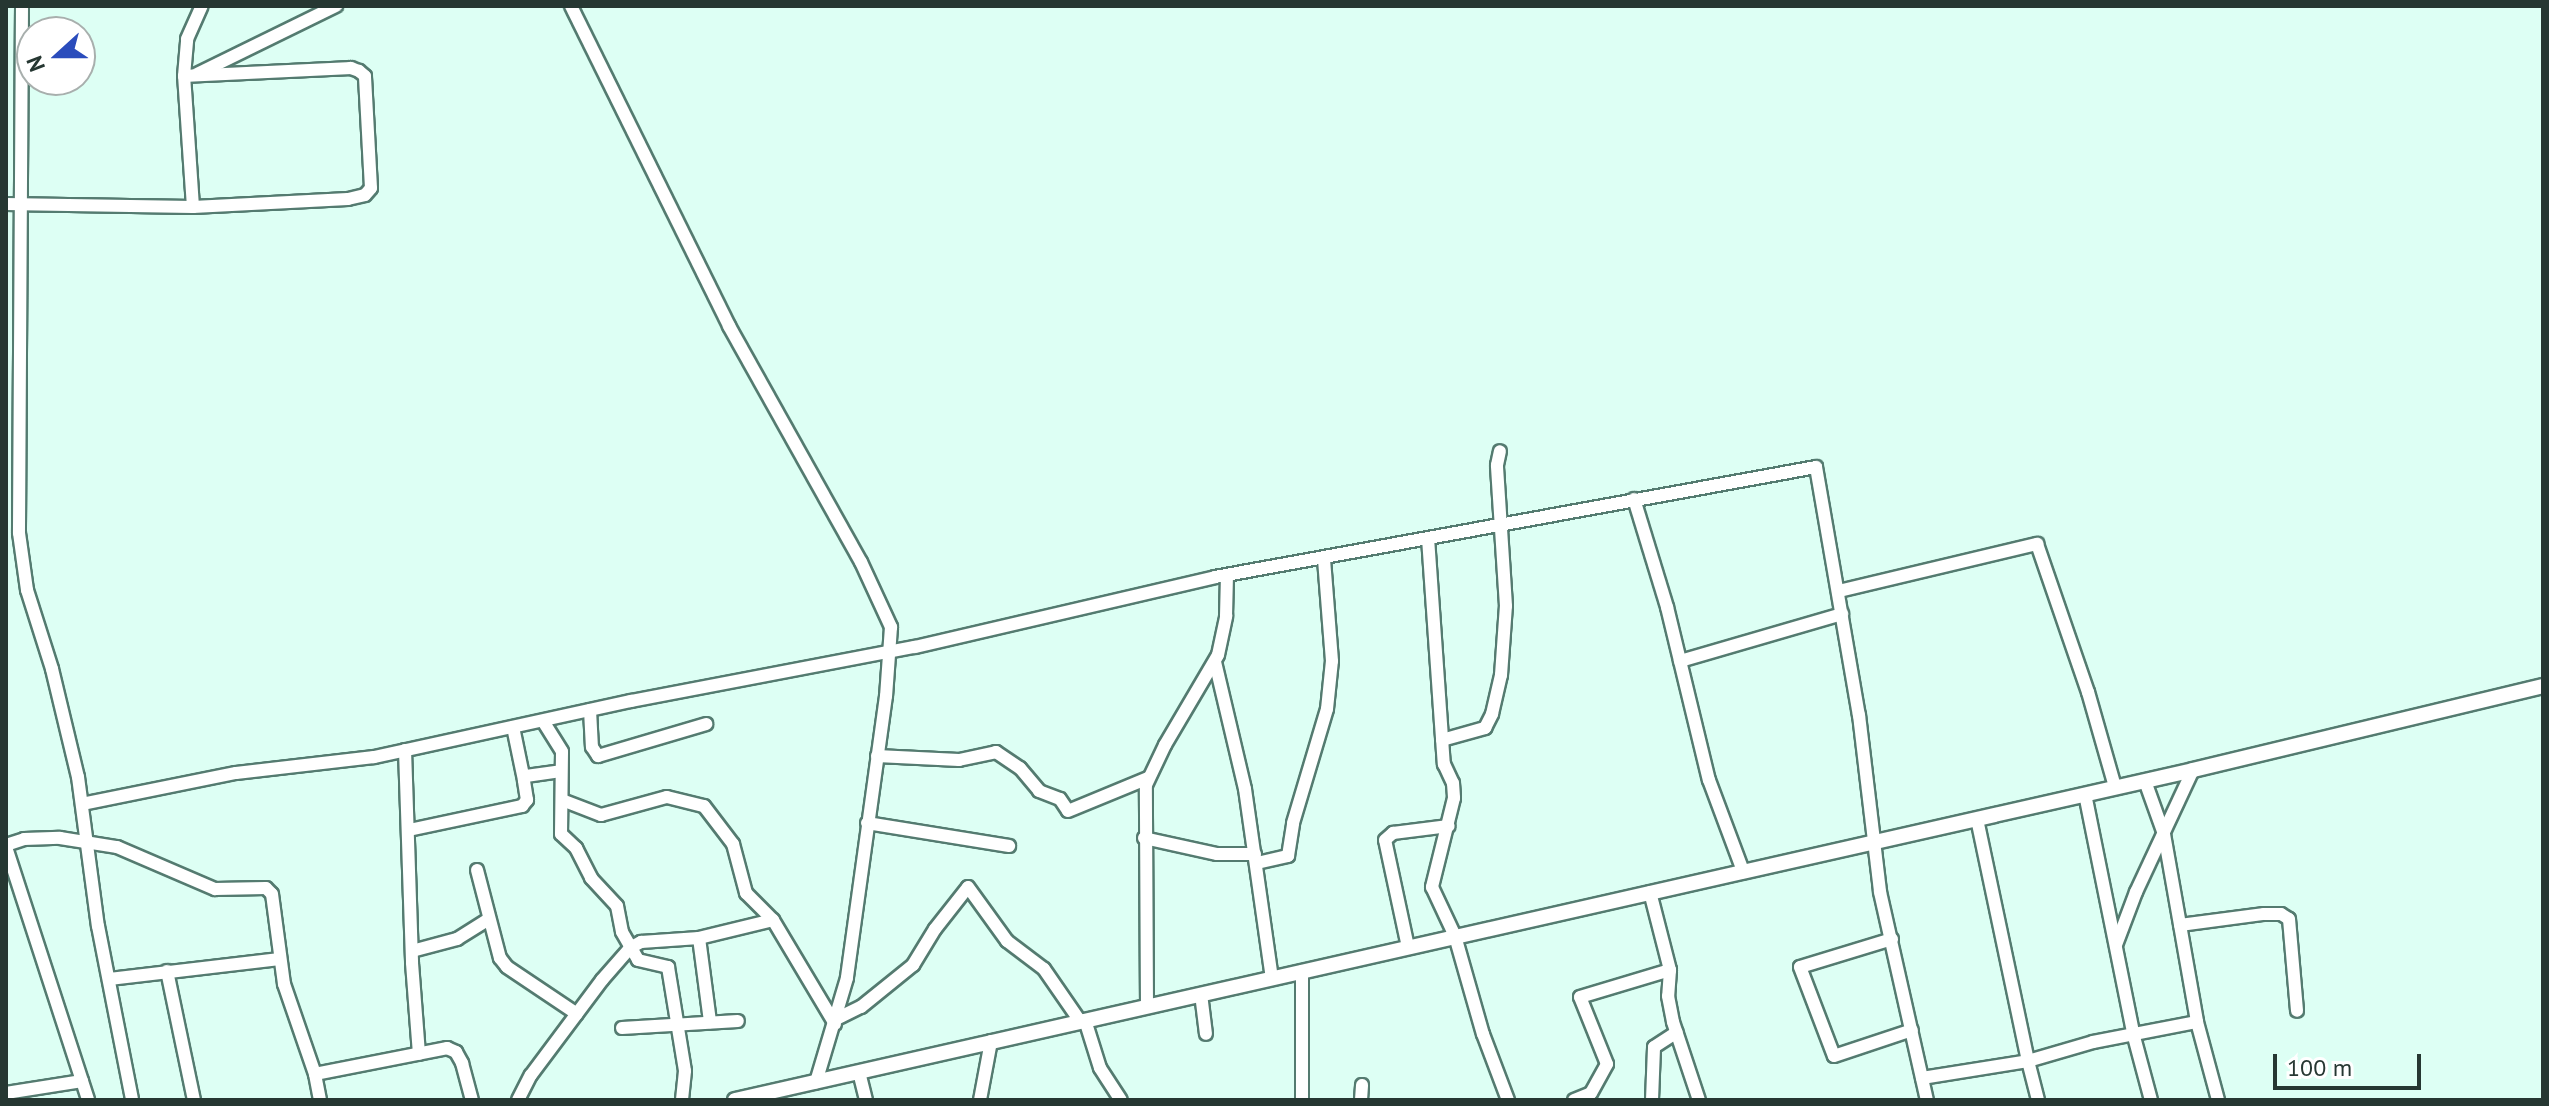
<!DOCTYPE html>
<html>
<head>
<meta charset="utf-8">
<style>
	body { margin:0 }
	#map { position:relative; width:2549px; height:1106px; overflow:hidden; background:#ddfff4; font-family:"PT Sans",sans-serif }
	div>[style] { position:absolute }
	.roads { filter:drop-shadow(2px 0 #547b70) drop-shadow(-2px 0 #547b70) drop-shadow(0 2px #547b70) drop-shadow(0 -2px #547b70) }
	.minor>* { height:12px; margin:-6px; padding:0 6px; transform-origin:6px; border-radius:6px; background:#fff }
	.major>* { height:14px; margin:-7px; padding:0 7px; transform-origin:7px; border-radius:7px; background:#fff }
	span { translate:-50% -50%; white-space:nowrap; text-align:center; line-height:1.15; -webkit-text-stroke:6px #fff; paint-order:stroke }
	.frame { position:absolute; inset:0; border:8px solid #263732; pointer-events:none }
	.north { position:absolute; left:16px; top:16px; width:80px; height:80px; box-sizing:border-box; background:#fff; border:2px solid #a8afad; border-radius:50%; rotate:249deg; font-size:22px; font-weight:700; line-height:32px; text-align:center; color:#263732 }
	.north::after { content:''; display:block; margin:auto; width:28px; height:36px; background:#2a4cbc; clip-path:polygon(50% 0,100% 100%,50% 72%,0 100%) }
	.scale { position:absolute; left:2273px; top:1054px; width:148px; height:36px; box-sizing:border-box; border:4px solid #263732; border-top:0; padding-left:10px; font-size:24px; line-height:28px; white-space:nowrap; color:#263732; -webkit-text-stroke:6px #fff; paint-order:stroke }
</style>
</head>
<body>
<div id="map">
	<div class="roads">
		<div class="minor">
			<i style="left:22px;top:6px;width:527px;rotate:90.33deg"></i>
			<i style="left:19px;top:533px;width:58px;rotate:82deg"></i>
			<i style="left:27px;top:590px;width:83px;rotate:72.4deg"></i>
			<i style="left:52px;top:669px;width:111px;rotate:76.5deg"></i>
			<i style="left:78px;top:777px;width:150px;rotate:82.4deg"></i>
			<i style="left:98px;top:926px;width:177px;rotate:78.9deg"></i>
			<i style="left:571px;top:6px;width:357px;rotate:63.7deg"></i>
			<i style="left:729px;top:326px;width:270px;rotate:60.8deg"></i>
			<i style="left:861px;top:562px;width:72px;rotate:65.2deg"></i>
			<i style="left:891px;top:627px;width:69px;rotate:94.1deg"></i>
			<i style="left:886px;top:696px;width:285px;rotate:97.9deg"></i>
			<i style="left:847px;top:978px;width:109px;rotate:106.6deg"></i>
			<i style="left:197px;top:74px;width:155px;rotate:-26.1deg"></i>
			<i style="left:6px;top:204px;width:187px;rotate:0.9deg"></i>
			<i style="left:193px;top:207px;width:155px;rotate:-3deg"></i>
			<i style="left:348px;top:199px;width:17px;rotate:-13deg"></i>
			<i style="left:365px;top:195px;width:9px;rotate:-49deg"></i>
			<i style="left:371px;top:188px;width:112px;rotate:-93.1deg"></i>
			<i style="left:365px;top:76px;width:8px;rotate:-140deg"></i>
			<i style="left:359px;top:71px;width:9px;rotate:-159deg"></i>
			<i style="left:351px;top:68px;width:167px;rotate:177.3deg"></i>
			<i style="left:193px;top:207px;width:131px;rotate:-93.9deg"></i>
			<i style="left:184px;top:76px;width:37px;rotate:-85deg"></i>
			<i style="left:187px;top:39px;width:36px;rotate:-66deg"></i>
			<i style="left:1634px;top:499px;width:113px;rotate:73deg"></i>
			<i style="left:1667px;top:607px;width:178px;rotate:76.4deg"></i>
			<i style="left:1709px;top:780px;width:97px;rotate:69.5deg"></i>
			<i style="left:1428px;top:538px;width:227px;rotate:86deg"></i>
			<i style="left:1444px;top:764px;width:21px;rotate:65deg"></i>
			<i style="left:1453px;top:783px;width:15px;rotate:86deg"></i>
			<i style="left:1454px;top:798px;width:92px;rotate:103.9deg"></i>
			<i style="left:1432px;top:887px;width:54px;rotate:64.9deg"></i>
			<i style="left:1455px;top:936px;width:102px;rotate:74.1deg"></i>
			<i style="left:1483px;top:1034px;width:71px;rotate:69.3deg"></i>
			<i style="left:1839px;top:591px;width:204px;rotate:-13.4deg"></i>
			<i style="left:2037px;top:544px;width:157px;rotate:71deg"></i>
			<i style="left:2088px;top:692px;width:99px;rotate:74.1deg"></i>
			<i style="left:1680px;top:661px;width:169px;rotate:-16.2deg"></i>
			<i style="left:1215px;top:662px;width:130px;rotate:76.7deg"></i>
			<i style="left:1245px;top:789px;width:191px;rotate:81.9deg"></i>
			<i style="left:590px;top:710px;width:37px;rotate:87deg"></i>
			<i style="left:592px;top:747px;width:11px;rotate:56deg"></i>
			<i style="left:598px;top:756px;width:113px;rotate:-16.5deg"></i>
			<i style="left:543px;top:721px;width:36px;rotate:58deg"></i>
			<i style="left:562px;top:752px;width:82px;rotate:90.7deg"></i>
			<i style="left:561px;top:834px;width:21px;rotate:43deg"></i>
			<i style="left:576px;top:848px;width:34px;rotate:63deg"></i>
			<i style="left:591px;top:878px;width:38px;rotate:47deg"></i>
			<i style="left:617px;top:906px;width:26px;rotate:79deg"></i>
			<i style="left:622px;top:932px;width:32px;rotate:60deg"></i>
			<i style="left:638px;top:960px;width:31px;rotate:13deg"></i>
			<i style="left:668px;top:967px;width:105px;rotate:80.7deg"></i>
			<i style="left:685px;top:1071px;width:29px;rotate:96deg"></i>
			<i style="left:513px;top:727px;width:54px;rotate:78.3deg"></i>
			<i style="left:1442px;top:740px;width:45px;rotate:-15.6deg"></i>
			<i style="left:1485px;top:728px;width:16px;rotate:-63deg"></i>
			<i style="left:1492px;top:714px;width:40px;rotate:-77deg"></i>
			<i style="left:1501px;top:675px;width:69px;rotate:-85.9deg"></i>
			<i style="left:1506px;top:606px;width:141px;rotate:-93.7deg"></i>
			<i style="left:1497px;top:465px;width:14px;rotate:-78deg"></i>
			<i style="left:405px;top:750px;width:213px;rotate:88.1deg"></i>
			<i style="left:412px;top:963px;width:91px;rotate:85.6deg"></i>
			<i style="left:877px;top:756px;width:82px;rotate:2.8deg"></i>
			<i style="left:959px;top:760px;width:38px;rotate:-12deg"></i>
			<i style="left:996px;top:752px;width:29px;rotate:34deg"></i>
			<i style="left:1020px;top:768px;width:30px;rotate:50deg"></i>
			<i style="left:1039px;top:791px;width:22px;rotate:21deg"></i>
			<i style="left:1060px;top:799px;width:14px;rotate:56deg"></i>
			<i style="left:1068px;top:811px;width:87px;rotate:-22.4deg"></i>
			<i style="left:2145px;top:781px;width:56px;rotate:70.3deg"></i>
			<i style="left:2164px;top:834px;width:191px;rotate:80deg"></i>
			<i style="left:2197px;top:1022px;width:81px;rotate:74.9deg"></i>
			<i style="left:2085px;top:794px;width:244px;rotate:78.6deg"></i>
			<i style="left:2133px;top:1033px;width:69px;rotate:75deg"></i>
			<i style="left:562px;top:800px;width:42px;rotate:21deg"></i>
			<i style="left:601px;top:815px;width:68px;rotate:-15.3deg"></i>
			<i style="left:667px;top:797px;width:38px;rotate:14deg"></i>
			<i style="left:704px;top:806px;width:48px;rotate:52.7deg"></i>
			<i style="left:733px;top:844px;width:51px;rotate:75.1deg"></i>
			<i style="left:746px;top:893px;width:38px;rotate:45deg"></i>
			<i style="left:773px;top:920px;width:121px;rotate:59.2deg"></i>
			<i style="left:82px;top:804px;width:157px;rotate:-11.4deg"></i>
			<i style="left:236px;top:773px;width:139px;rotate:-6.6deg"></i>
			<i style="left:374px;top:757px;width:263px;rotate:-12.3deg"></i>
			<i style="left:631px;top:701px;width:289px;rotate:-10.8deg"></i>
			<i style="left:915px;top:647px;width:308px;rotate:-13.1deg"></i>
			<i style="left:1215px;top:577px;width:611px;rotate:-10.37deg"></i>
			<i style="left:1816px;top:467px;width:252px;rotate:80.2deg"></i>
			<i style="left:1859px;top:715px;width:178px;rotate:83.2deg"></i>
			<i style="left:1880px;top:892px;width:213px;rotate:77.3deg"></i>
			<i style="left:1977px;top:819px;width:247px;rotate:78.1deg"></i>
			<i style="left:2028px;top:1061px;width:68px;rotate:-16.3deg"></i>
			<i style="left:2093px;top:1042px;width:106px;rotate:-10.9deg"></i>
			<i style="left:867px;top:823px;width:144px;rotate:9.2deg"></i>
			<i style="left:409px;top:830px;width:116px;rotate:-12deg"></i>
			<i style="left:522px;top:806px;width:8px;rotate:-50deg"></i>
			<i style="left:527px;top:800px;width:20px;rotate:-99deg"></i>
			<i style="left:524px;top:780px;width:4px;rotate:-63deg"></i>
			<i style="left:526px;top:776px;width:35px;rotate:-8deg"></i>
			<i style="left:1144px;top:838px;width:75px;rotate:12.4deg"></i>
			<i style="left:1217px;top:854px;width:38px"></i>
			<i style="left:6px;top:845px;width:19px;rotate:-18deg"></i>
			<i style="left:24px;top:839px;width:36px;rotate:-2deg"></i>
			<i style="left:60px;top:838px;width:58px;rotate:9deg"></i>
			<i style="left:117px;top:847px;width:107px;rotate:23.2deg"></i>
			<i style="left:215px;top:889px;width:51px;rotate:-1.1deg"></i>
			<i style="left:266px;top:888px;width:8px;rotate:45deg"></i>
			<i style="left:272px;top:894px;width:91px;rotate:82.4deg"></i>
			<i style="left:284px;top:984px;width:95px;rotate:71deg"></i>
			<i style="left:6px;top:847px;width:266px;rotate:72deg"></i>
			<i style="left:1257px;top:863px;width:32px;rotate:-13deg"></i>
			<i style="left:1288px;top:856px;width:33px;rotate:-81deg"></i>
			<i style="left:1293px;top:823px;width:119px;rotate:-73.4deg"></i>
			<i style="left:1327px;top:709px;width:48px;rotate:-84.1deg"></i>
			<i style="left:1332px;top:661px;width:101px;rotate:-94.5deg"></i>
			<i style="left:477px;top:870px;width:91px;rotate:75.4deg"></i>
			<i style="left:500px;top:958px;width:11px;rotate:52deg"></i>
			<i style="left:507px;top:967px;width:84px;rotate:33.9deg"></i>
			<i style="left:1650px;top:892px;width:81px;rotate:75.6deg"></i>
			<i style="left:1670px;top:970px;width:26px;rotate:94deg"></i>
			<i style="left:1668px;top:996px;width:26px;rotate:79deg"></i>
			<i style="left:1673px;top:1022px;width:82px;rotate:71.6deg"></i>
			<i style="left:2180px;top:925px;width:85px;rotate:-7.5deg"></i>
			<i style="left:2264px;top:914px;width:17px"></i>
			<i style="left:2281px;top:914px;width:9px;rotate:32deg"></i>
			<i style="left:2289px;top:919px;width:92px;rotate:85deg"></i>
			<i style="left:699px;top:938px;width:85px;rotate:82.5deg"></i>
			<i style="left:1892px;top:939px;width:96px;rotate:163.1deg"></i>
			<i style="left:1800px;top:967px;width:95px;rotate:69.1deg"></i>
			<i style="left:1834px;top:1056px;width:82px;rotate:-18.4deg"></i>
			<i style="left:2116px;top:945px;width:57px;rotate:-69.3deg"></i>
			<i style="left:2136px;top:892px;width:135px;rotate:-65deg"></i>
			<i style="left:1408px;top:947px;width:109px;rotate:-102.1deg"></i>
			<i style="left:1385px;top:840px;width:11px;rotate:-41deg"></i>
			<i style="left:1393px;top:833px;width:56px;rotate:-7.1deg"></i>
			<i style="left:412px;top:951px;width:47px;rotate:-14.9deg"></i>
			<i style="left:457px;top:939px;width:36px;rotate:-32deg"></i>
			<i style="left:167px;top:971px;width:132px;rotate:78.2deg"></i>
			<i style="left:1302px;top:971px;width:129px;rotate:90deg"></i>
			<i style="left:109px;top:979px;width:170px;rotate:-6.7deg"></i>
			<i style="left:1201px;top:994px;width:40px;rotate:82.9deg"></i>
			<i style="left:1147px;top:1006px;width:221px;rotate:-90.3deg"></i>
			<i style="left:1146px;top:785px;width:44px;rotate:-64.6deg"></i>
			<i style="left:1165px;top:745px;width:104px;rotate:-59.5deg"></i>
			<i style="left:1218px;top:655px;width:40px;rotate:-78deg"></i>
			<i style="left:1226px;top:616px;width:41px;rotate:-88.6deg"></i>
			<i style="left:836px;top:1019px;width:28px;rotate:-26deg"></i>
			<i style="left:861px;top:1007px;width:67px;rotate:-38.9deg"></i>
			<i style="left:913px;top:965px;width:42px;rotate:-58.6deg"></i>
			<i style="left:935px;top:929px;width:53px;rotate:-51.8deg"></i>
			<i style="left:968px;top:887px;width:67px;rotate:54.2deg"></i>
			<i style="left:1007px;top:941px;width:46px;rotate:37.1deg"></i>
			<i style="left:1044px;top:969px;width:63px;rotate:55.3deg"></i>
			<i style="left:1085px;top:1020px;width:50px;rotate:72.6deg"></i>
			<i style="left:1100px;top:1068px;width:38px;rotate:57deg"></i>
			<i style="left:622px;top:1028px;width:116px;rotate:-3.5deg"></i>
			<i style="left:859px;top:1072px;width:29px;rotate:76deg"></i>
			<i style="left:1922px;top:1078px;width:107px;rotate:-9.1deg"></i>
			<i style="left:2028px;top:1061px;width:40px;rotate:75.6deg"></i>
			<i style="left:6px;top:1093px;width:77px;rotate:-9deg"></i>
			<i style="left:320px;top:1100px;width:26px;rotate:-101deg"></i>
			<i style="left:315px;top:1074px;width:135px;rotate:-11.1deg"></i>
			<i style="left:447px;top:1048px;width:10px;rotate:24deg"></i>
			<i style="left:456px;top:1052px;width:13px;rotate:61deg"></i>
			<i style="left:462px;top:1063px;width:38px;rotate:75deg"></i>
			<i style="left:518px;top:1100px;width:28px;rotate:-63deg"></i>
			<i style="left:531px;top:1075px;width:119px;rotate:-53.2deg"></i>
			<i style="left:602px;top:980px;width:43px;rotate:-48.8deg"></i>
			<i style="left:630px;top:948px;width:13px;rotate:-29deg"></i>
			<i style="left:641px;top:942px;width:58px;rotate:-3.9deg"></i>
			<i style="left:699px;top:938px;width:76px;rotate:-13.7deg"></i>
			<i style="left:980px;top:1100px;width:60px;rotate:-79.4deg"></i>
			<i style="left:1361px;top:1100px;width:15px;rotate:-86deg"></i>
			<i style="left:1574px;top:1100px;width:18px;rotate:-22deg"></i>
			<i style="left:1591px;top:1093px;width:33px;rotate:-61deg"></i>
			<i style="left:1607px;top:1064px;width:72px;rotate:-111.9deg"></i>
			<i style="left:1580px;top:997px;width:94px;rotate:-16.7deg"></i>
			<i style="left:1652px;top:1100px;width:53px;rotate:-87.8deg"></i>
			<i style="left:1654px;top:1047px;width:27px;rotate:-33deg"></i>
		</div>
		<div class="major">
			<i style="left:735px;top:1100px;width:1495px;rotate:-12.75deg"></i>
			<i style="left:2193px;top:770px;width:360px;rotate:-13.5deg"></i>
		</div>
	</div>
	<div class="frame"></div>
	<div class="north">N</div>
	<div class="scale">100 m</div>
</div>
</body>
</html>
